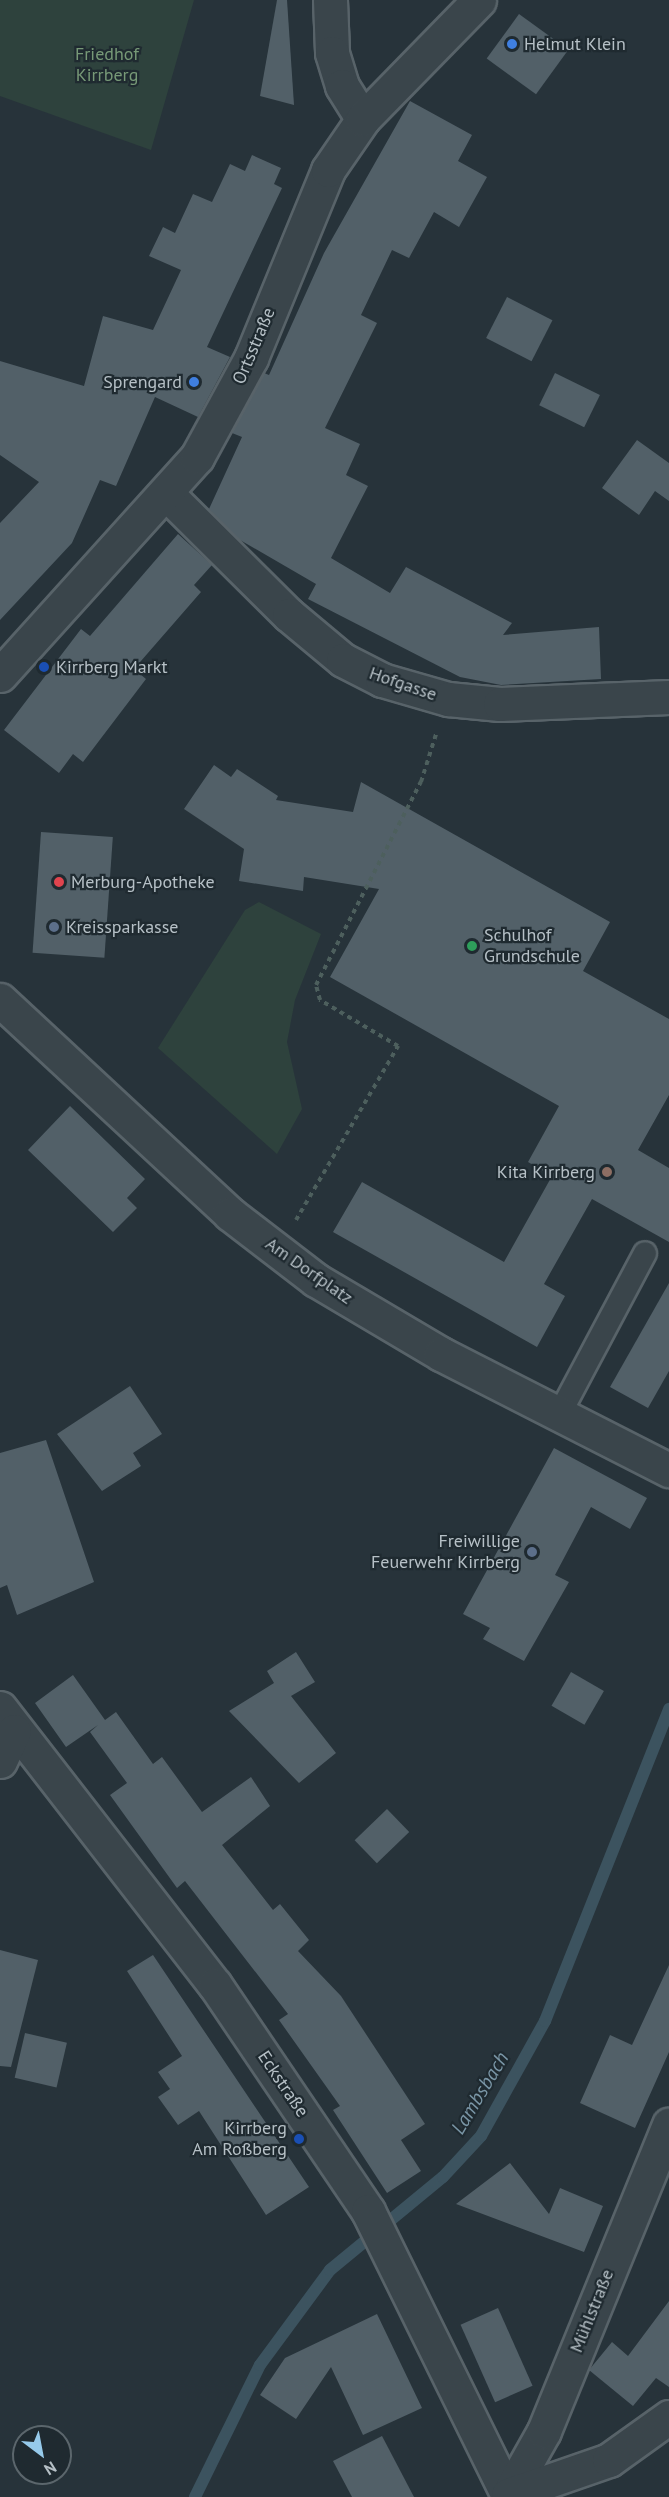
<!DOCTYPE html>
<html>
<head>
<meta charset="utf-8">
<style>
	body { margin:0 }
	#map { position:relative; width:669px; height:2497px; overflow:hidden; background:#27333a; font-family:"PT Sans",sans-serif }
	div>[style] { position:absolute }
	.green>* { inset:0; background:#2e423d }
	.stream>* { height:12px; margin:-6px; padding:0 6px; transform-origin:6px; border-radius:6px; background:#3c535f }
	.building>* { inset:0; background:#526068; transform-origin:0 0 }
	.path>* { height:4px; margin-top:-2px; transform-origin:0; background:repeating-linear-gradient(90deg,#4d5f5d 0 4.5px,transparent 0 9px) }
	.roads { filter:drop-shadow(2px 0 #586369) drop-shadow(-2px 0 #586369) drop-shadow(0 2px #586369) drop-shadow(0 -2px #586369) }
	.service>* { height:22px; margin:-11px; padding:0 11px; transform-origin:11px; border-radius:11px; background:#3a454b }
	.minor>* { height:33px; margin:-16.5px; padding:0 16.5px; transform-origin:16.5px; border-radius:16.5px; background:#3a454b }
	.tertiary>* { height:33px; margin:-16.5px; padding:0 16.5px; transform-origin:16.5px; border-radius:16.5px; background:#3a454b }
	.dots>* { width:16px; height:16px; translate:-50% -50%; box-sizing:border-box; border:3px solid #1f2a30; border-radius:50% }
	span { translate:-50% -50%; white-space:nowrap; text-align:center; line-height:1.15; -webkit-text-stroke:4.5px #1f2a30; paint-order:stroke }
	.poi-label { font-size:18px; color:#b6c0c6 }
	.left { translate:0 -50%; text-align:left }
	.right { translate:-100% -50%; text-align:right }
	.park-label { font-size:18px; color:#797 }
	.street-label { font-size:18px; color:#b6c0c6 }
	.water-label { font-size:20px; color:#7a96a6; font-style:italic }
	.north { position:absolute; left:12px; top:2425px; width:60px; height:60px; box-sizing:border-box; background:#1f2a30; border:2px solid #5b666c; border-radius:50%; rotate:148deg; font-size:16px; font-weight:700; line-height:24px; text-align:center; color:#b6c0c6 }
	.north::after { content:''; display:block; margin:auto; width:21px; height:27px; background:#96caeb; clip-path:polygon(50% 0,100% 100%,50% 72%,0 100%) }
</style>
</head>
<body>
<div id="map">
	<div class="green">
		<i style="clip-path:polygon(0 0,194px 0,151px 150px,0 96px)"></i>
		<i style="clip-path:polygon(259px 902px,321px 934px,295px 1000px,287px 1042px,302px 1109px,277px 1154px,158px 1048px,245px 910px)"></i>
	</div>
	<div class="stream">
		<i style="left:195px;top:2497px;width:147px;rotate:-63.8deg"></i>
		<i style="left:260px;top:2365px;width:118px;rotate:-53.6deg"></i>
		<i style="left:330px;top:2270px;width:146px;rotate:-39.5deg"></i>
		<i style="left:443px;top:2177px;width:56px;rotate:-47.2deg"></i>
		<i style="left:481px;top:2136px;width:132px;rotate:-60.9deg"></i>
		<i style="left:545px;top:2021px;width:336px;rotate:-68.3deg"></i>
	</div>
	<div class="building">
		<i style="clip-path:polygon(277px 0,287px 0,294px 105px,260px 96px)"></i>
		<i style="left:519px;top:14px;width:61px;height:55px;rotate:36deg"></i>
		<i style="clip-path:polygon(410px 101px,472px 135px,458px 161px,487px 177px,459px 227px,434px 212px,409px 258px,392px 250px,361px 315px,377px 323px,325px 428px,360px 444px,346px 475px,368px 486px,331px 558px,390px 593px,406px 567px,512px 623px,503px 635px,599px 627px,601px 679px,501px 685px,460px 677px,308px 599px,316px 584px,240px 540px,209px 509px,242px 437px,232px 433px,264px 373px,269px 375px,324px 253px)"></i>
		<i style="clip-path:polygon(252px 155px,281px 168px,274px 184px,282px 188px,207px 347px,230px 357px,198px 417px,155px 397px,116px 486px,100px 480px,72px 543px,0 620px,0 523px,39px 482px,0 455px,0 361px,84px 386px,103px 316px,153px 330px,181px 270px,149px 256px,163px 227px,175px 233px,193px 194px,212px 202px,230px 164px,245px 171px)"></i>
		<i style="left:507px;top:297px;width:51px;height:46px;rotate:27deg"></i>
		<i style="left:555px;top:373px;width:50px;height:36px;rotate:26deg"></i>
		<i style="clip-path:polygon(637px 440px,669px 463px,669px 501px,655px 491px,639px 515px,602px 488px)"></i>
		<i style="clip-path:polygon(178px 534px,212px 565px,194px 585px,201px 592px,134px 669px,146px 679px,83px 762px,73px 754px,59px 773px,4px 730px,81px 629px,90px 636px)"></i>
		<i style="clip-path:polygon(214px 765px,231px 777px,237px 769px,278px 796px,276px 800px,353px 812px,361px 782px,610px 922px,583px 971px,669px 1019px,669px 1095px,638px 1150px,669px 1168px,669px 1242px,592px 1199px,544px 1284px,565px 1296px,537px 1347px,333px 1232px,362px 1182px,504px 1262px,552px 1176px,528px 1162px,559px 1106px,330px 977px,379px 889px,304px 877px,303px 891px,239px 881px,244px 849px,184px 809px)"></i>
		<i style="left:41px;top:832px;width:72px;height:121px;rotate:4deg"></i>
		<i style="clip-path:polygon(70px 1106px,145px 1179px,127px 1198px,137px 1208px,113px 1232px,28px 1150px)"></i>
		<i style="clip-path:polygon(669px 1283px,669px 1371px,648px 1408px,610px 1387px)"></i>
		<i style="clip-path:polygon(130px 1386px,162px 1434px,133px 1453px,141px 1466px,102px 1491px,57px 1434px)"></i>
		<i style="clip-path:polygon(46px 1440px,94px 1582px,17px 1615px,7px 1585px,0 1588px,0 1453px)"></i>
		<i style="clip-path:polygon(554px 1448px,647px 1498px,630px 1529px,591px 1507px,555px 1575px,569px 1582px,524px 1661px,483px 1639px,490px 1628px,463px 1614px)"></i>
		<i style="clip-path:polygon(296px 1652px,315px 1682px,291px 1696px,336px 1753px,299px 1783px,229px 1711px,274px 1683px,267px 1671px)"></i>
		<i style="left:571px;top:1672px;width:38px;height:39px;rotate:30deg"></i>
		<i style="clip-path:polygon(73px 1675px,105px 1720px,116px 1712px,153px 1764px,162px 1757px,202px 1812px,251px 1777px,270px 1806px,222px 1845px,273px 1910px,280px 1904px,309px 1940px,298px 1951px,341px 1996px,425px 2124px,401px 2140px,421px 2171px,387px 2193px,333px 2110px,340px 2106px,279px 2020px,288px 2014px,185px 1881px,177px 1888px,110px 1795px,127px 1783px,90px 1732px,98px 1725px,66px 1747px,35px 1703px)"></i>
		<i style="left:387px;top:1809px;width:32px;height:45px;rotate:46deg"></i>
		<i style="clip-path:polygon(0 1950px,38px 1960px,11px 2067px,0 2066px)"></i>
		<i style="clip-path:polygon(153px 1955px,309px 2187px,266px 2215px,199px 2111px,178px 2125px,158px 2097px,170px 2089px,158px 2072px,182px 2056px,127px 1971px)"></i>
		<i style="clip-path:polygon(669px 1965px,669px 2052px,635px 2128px,580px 2103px,610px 2035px,632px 2045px)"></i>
		<i style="left:25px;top:2033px;width:43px;height:46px;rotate:13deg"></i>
		<i style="clip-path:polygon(510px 2163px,549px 2214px,560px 2188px,603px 2206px,584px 2252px,456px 2204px)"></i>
		<i style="clip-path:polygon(669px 2301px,669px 2387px,656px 2378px,633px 2406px,589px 2370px,612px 2342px,628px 2356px)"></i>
		<i style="left:498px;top:2308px;width:85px;height:41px;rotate:66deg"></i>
		<i style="clip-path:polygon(377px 2314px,422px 2408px,363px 2435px,331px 2367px,296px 2419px,260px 2395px,285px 2358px)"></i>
		<i style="clip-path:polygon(382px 2436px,414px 2497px,352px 2497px,333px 2461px)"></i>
	</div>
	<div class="path">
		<i style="left:296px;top:1220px;width:202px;rotate:-59.6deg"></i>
		<i style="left:398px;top:1046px;width:91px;rotate:-149.5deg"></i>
		<i style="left:320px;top:1000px;width:16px;rotate:-105deg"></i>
		<i style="left:316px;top:985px;width:229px;rotate:-62.7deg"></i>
		<i style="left:421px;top:782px;width:50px;rotate:-72.6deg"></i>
	</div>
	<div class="roads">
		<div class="service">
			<i style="left:559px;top:1415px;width:183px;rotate:-62deg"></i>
		</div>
		<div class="minor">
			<i style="left:168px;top:495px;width:170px;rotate:44.8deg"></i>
			<i style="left:289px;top:615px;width:70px;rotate:39.8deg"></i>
			<i style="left:343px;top:660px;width:44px;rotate:27.1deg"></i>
			<i style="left:382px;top:680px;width:69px;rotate:16.1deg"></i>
			<i style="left:448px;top:699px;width:52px;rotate:5.5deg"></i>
			<i style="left:500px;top:704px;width:169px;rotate:-2.4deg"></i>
			<i style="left:0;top:1000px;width:314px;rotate:42.9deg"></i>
			<i style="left:230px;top:1214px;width:108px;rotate:37.5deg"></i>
			<i style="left:316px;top:1280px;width:145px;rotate:30.6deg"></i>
			<i style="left:441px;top:1354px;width:256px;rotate:27deg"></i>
			<i style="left:0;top:1708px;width:351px;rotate:52.2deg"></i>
			<i style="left:215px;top:1985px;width:273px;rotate:55.9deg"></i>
			<i style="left:368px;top:2211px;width:319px;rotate:63.8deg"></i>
			<i style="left:0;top:1761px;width:33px;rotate:-65deg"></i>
			<i style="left:508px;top:2495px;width:73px;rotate:-60.6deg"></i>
			<i style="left:544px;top:2431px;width:331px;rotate:-67.8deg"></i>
			<i style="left:508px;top:2495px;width:107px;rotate:-19.1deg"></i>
			<i style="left:609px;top:2460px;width:74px;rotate:-35.6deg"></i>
		</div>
		<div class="tertiary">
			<i style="left:330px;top:0;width:53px;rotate:87.8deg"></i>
			<i style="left:332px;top:53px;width:34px;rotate:73deg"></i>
			<i style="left:342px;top:86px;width:39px;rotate:58deg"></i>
			<i style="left:0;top:675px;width:294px;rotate:-47.9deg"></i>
			<i style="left:197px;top:457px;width:113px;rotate:-61.4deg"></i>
			<i style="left:251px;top:358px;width:203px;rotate:-67.7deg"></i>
			<i style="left:328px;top:170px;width:62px;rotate:-55.5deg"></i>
			<i style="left:363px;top:119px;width:166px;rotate:-45.7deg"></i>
		</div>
	</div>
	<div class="dots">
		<i style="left:512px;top:44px;background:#3f7fe0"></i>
		<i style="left:194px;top:382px;background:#3f7fe0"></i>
		<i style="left:44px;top:667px;background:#1a4fb4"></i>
		<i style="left:59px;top:882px;background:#e0444e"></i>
		<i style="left:54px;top:927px;background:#5c6f8a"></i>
		<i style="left:472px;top:946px;background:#2e9e5b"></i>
		<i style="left:607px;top:1172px;background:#8d6e63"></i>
		<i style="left:532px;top:1552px;background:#5c6f8a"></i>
		<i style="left:299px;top:2139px;background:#1a4fb4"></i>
	</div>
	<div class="poi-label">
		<span class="left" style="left:524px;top:44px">Helmut Klein</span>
		<span class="right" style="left:182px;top:382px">Sprengard</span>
		<span class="left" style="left:56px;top:667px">Kirrberg Markt</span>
		<span class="left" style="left:71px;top:882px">Merburg-Apotheke</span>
		<span class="left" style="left:66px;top:927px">Kreissparkasse</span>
		<span class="left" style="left:484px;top:946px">Schulhof<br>Grundschule</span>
		<span class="right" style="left:595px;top:1172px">Kita Kirrberg</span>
		<span class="right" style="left:520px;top:1552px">Freiwillige<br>Feuerwehr Kirrberg</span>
		<span class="right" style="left:287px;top:2139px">Kirrberg<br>Am Roßberg</span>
	</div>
	<div class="park-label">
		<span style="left:107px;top:65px">Friedhof<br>Kirrberg</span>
	</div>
	<div class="street-label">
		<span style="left:254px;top:346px;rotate:-67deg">Ortsstraße</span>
		<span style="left:403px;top:684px;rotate:19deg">Hofgasse</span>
		<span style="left:309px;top:1271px;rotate:35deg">Am Dorfplatz</span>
		<span style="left:283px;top:2084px;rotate:56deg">Eckstraße</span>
		<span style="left:592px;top:2311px;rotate:-68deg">Mühlstraße</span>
	</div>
	<div class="water-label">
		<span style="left:480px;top:2093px;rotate:-59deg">Lambsbach</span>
	</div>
	<div class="north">N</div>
</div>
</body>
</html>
